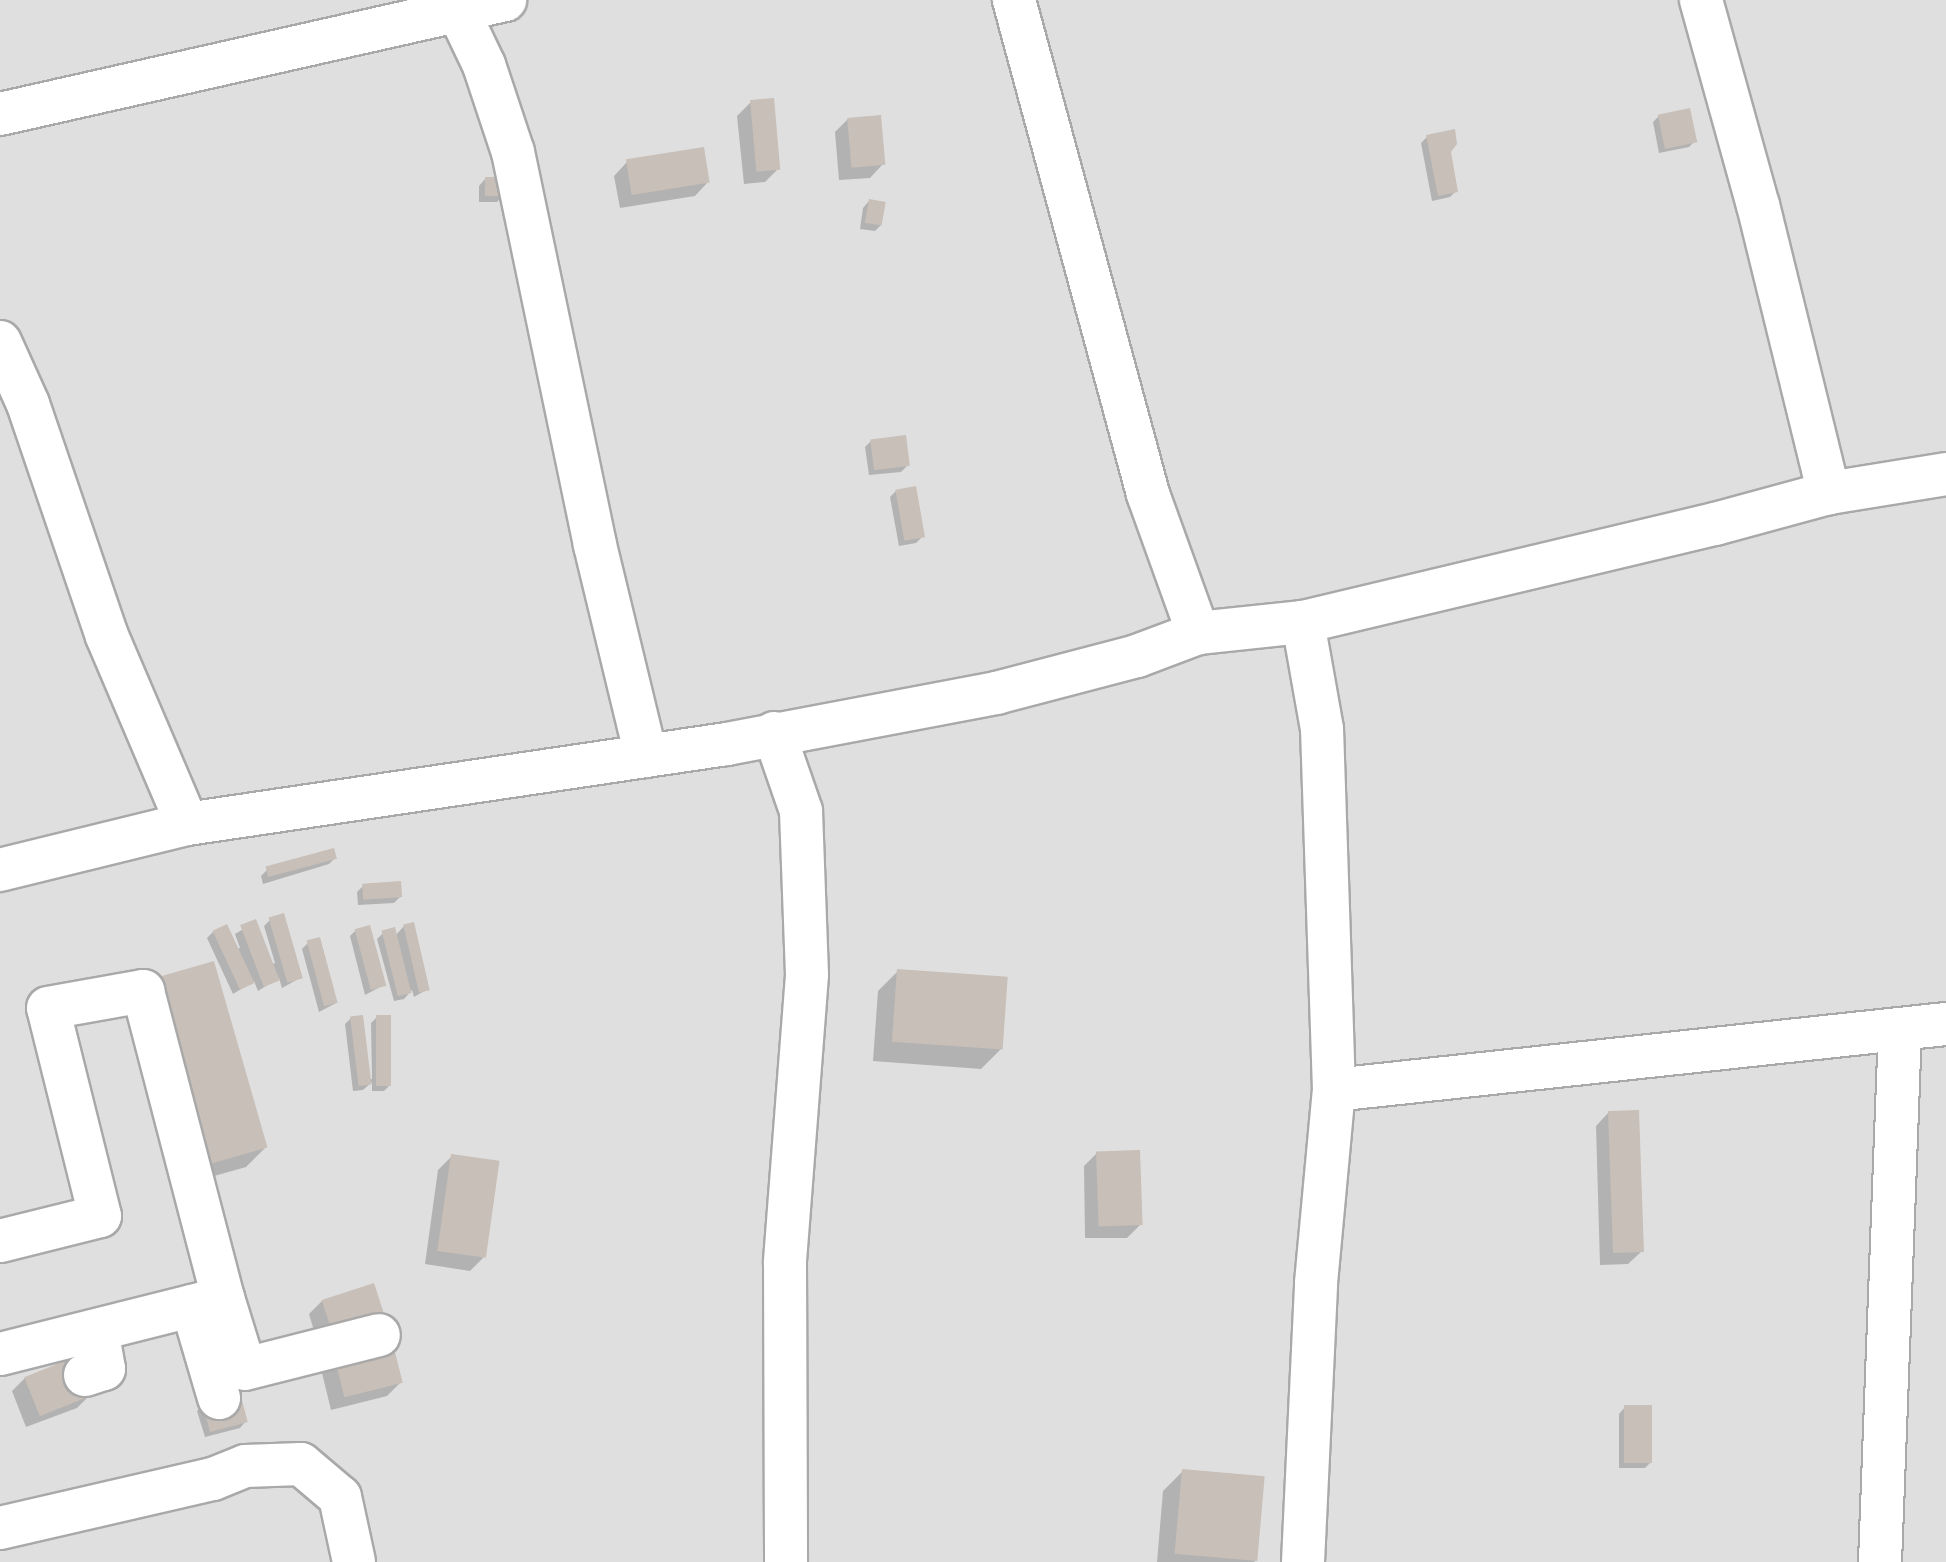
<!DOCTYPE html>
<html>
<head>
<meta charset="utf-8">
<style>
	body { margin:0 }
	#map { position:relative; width:1946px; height:1562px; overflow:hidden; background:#f2efe9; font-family:"PT Sans Narrow",sans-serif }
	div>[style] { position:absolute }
	.residential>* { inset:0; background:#e0dfdf; transform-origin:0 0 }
	.shadow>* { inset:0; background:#0003 }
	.building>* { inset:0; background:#c7bfb8; transform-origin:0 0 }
	.roads { filter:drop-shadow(2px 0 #a9a9a9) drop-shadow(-2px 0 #a9a9a9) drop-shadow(0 2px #a9a9a9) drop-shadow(0 -2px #a9a9a9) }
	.minor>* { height:42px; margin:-21px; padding:0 21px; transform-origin:21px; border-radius:21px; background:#fff }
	span { translate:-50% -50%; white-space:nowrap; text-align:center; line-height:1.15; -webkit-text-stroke:7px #fff; paint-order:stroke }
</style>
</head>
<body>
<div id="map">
	<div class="residential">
		<i style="left:0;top:0;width:1946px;height:1562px"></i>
	</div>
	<div class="shadow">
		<i style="clip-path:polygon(751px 102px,778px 169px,765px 182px,744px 184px,737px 116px)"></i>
		<i style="clip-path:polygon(1659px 116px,1695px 141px,1689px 147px,1659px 153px,1653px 122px)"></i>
		<i style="clip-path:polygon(848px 119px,883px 164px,870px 178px,839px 180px,835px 132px)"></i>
		<i style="clip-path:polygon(1427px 137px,1449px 151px,1456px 191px,1450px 197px,1432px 201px,1421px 143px)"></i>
		<i style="clip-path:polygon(627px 162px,708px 182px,695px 196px,620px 208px,614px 176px)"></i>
		<i style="clip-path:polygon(485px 179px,503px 195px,497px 202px,479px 202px,479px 186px)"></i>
		<i style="clip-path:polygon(869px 201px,881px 225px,875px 231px,860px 229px,863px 208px)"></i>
		<i style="clip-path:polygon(871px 441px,908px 465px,901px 472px,869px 475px,865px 447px)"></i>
		<i style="clip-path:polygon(896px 491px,923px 536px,916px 543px,899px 546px,890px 497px)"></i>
		<i style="clip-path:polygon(335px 858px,329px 864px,263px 884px,261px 876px,267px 870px)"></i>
		<i style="clip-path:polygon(363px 886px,400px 897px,394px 903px,358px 905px,357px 892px)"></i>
		<i style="clip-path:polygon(270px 920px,300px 978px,282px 988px,279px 978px,258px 991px,254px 981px,233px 994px,207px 938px,213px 932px,237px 949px,240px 948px,235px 934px,255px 922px,272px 964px,275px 963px,264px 926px)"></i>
		<i style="clip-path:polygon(404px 926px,428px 989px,414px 997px,412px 990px,404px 999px,394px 1001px,377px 939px,383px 933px,395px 936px)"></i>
		<i style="clip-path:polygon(356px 930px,384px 985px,365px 995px,350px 936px)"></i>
		<i style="clip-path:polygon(308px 943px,336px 1003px,319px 1012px,302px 949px)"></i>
		<i style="clip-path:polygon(898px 971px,1001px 1049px,981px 1069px,873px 1061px,878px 991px)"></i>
		<i style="clip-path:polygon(152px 981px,266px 1147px,246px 1167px,186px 1184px)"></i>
		<i style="clip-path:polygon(377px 1017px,391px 1084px,384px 1091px,372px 1091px,372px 1082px,363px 1090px,353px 1091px,345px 1024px,351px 1018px,369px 1079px,372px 1079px,371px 1023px)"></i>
		<i style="clip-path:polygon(1609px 1112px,1642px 1251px,1628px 1264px,1600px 1265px,1596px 1126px)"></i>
		<i style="clip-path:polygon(1097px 1153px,1140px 1225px,1127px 1238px,1085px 1238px,1084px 1166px)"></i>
		<i style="clip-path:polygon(452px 1156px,483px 1258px,470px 1271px,425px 1264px,438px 1170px)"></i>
		<i style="clip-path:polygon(373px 1285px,319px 1348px,309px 1314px,322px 1301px)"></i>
		<i style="clip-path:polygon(336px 1360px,400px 1383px,387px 1396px,331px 1410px,322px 1373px)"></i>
		<i style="clip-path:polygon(25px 1378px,90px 1395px,77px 1408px,26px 1427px,12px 1391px)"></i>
		<i style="clip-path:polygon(204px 1405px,246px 1421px,240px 1428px,205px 1437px,197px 1411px)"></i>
		<i style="clip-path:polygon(1625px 1407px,1651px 1462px,1645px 1468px,1619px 1468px,1619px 1414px)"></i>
		<i style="clip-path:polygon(1183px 1471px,1256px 1560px,1254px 1562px,1157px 1562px,1163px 1491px)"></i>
	</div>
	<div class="building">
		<i style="left:774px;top:98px;width:72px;height:24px;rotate:85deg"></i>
		<i style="left:1690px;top:108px;width:35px;height:33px;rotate:78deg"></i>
		<i style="left:881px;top:115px;width:50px;height:34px;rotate:85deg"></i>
		<i style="clip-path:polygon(1455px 129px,1457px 144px,1451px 152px,1458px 192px,1438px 196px,1426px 135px)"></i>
		<i style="left:704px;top:147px;width:36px;height:79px;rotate:81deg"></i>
		<i style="left:485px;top:177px;width:19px;height:19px"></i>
		<i style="left:869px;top:199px;width:17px;height:24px;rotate:10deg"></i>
		<i style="left:906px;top:435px;width:31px;height:36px;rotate:83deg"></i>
		<i style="left:916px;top:486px;width:52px;height:21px;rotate:80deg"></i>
		<i style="left:334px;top:848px;width:11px;height:71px;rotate:75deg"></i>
		<i style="left:401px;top:881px;width:16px;height:39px;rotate:86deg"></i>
		<i style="left:284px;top:913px;width:68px;height:16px;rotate:74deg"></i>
		<i style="left:256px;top:919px;width:66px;height:17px;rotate:69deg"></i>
		<i style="left:414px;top:922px;width:70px;height:11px;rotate:77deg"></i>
		<i style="left:227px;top:924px;width:65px;height:16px;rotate:65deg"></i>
		<i style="left:370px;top:925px;width:63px;height:16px;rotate:75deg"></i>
		<i style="left:395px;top:927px;width:68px;height:14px;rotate:76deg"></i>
		<i style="left:320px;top:937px;width:68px;height:14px;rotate:75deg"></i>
		<i style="left:214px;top:961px;width:194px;height:66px;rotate:74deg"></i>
		<i style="left:897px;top:969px;width:111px;height:73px;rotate:4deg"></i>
		<i style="left:363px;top:1015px;width:70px;height:13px;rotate:83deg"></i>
		<i style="left:376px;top:1015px;width:15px;height:71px"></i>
		<i style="left:1639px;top:1110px;width:142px;height:31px;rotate:88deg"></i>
		<i style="left:1140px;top:1150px;width:75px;height:44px;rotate:88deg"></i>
		<i style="left:451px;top:1154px;width:49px;height:98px;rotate:8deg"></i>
		<i style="left:374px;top:1283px;width:38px;height:55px;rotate:72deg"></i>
		<i style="left:393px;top:1344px;width:40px;height:60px;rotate:76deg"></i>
		<i style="left:77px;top:1356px;width:42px;height:57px;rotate:68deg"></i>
		<i style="left:240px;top:1393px;width:30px;height:39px;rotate:75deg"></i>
		<i style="left:1624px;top:1405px;width:28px;height:58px"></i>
		<i style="left:1182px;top:1469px;width:83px;height:85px;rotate:5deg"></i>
	</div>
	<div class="roads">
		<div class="minor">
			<i style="left:453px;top:0;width:72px;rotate:64.5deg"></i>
			<i style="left:484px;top:65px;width:92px;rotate:71.6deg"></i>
			<i style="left:513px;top:152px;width:401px;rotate:78.2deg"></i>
			<i style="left:595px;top:545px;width:217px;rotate:76.4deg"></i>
			<i style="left:1014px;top:0;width:512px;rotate:74.82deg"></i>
			<i style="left:1148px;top:494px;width:148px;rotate:70.2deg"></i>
			<i style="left:1701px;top:0;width:213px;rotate:74.5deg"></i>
			<i style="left:1758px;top:205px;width:297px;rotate:76.2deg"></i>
			<i style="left:0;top:114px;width:518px;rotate:-12.72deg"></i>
			<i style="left:0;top:342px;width:68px;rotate:65.7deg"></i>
			<i style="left:28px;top:404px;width:245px;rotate:71.2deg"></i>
			<i style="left:107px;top:636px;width:204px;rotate:66.9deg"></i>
			<i style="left:774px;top:733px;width:83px;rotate:70.9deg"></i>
			<i style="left:801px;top:811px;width:164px;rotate:87.9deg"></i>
			<i style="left:807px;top:975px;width:289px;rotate:94.4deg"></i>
			<i style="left:785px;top:1263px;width:299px;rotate:89.8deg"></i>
			<i style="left:0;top:870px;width:193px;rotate:-13.8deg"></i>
			<i style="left:187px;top:824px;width:546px;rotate:-8.43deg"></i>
			<i style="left:727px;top:744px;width:274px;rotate:-10.7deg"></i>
			<i style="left:996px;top:693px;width:146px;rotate:-14.7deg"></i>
			<i style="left:1137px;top:656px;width:65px;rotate:-20.7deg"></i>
			<i style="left:1198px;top:633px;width:106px;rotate:-6deg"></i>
			<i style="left:1303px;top:622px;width:423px;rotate:-13.4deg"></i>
			<i style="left:1715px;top:524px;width:118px;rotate:-15.2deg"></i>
			<i style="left:1829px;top:493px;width:119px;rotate:-9.2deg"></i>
			<i style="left:1334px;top:1090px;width:616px;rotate:-6.16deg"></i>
			<i style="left:0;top:1241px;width:103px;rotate:-14deg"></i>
			<i style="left:100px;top:1216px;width:214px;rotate:-104deg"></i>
			<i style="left:48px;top:1008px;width:97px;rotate:-10.1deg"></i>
			<i style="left:143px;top:991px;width:317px;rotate:75.4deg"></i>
			<i style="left:223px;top:1298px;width:230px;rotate:165.9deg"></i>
			<i style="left:223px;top:1298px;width:74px;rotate:72.8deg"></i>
			<i style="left:245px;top:1369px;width:138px;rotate:-14.2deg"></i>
			<i style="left:192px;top:1306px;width:96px;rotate:73.6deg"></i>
			<i style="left:85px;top:1375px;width:20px;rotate:-18deg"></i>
			<i style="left:104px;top:1369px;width:39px;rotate:-100deg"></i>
			<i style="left:0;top:1528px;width:219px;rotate:-13deg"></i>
			<i style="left:213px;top:1479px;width:35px;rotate:-22deg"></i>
			<i style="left:245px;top:1466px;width:56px;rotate:-2deg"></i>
			<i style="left:301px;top:1464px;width:51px;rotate:40.2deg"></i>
			<i style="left:340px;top:1497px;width:66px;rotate:77.8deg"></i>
			<i style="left:1303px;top:1562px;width:279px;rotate:-87.3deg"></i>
			<i style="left:1316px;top:1283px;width:194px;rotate:-84.7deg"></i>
			<i style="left:1334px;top:1090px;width:361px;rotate:-91.9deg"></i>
			<i style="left:1322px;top:729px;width:109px;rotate:-100.1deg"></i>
			<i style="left:1880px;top:1562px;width:532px;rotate:-87.85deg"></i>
		</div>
	</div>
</div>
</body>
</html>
